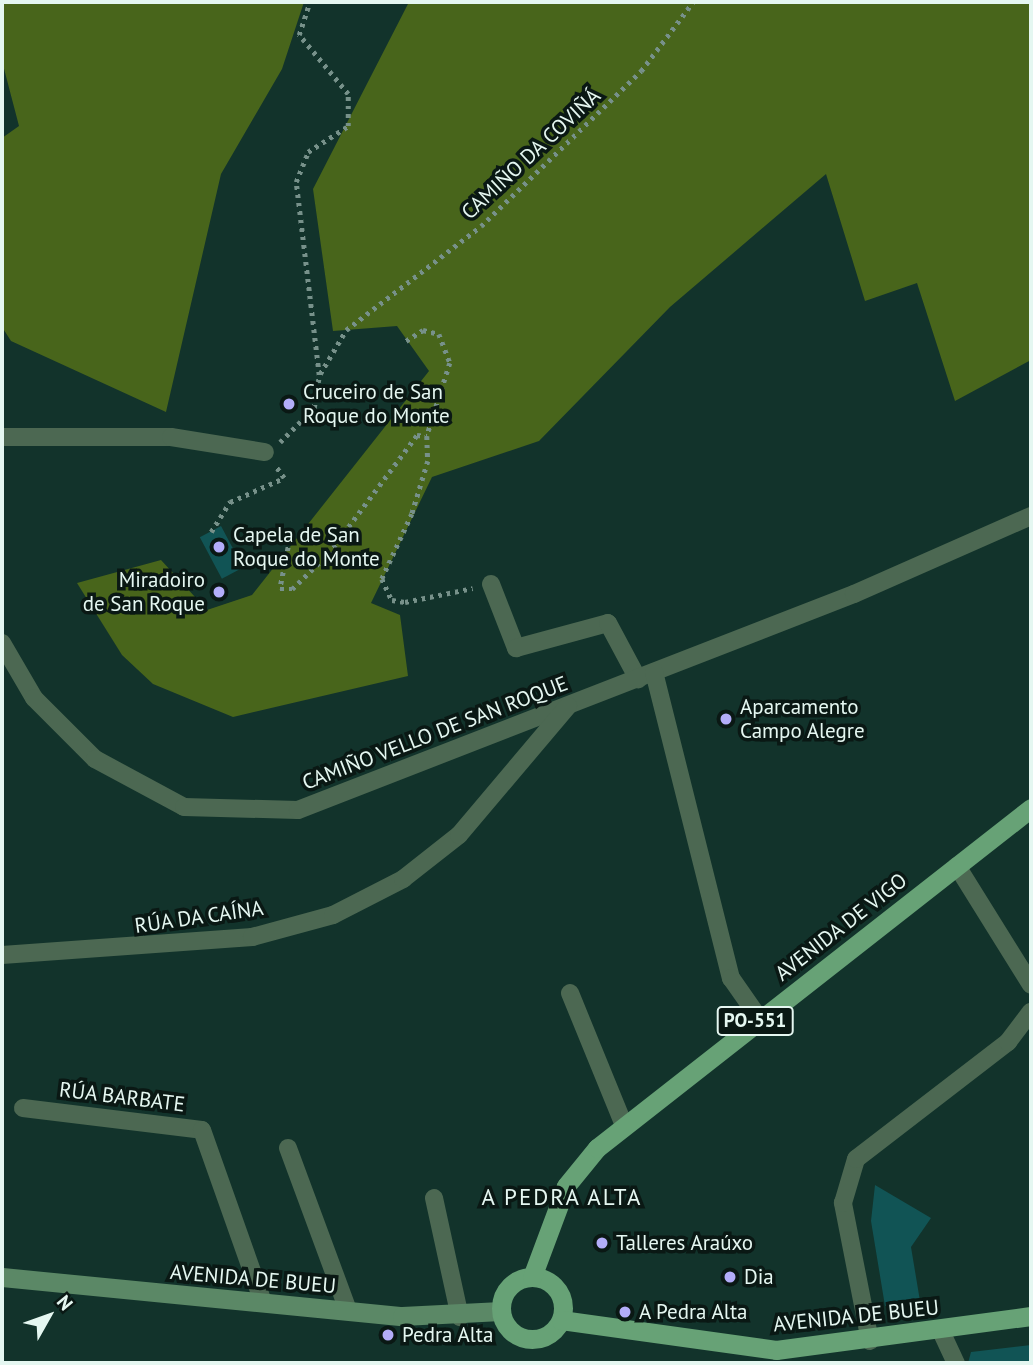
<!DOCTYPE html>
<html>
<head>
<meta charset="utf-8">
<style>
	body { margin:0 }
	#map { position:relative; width:1033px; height:1365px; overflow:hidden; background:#12332b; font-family:"PT Sans",sans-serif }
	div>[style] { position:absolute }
	.forest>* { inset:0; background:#48651b }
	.building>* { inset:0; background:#115455; transform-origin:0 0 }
	.path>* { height:4.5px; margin-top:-2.25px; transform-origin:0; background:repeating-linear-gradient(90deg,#77918a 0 3.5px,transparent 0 8.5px) }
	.minor>* { height:18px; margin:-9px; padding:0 9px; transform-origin:9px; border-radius:9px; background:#4c6852 }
	.secondary>* { height:19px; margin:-9.5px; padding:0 9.5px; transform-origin:9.5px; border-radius:9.5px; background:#5b8866 }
	.primary>* { height:19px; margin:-9.5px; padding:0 9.5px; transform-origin:9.5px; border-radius:9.5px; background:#67a276 }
	.primary>.ring { margin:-9.5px; padding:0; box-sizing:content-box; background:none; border:19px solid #67a276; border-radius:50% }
	.dots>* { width:19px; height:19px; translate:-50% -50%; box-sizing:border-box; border:4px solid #0a1814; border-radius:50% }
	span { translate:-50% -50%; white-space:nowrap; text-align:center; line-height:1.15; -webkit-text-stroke:7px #0a1814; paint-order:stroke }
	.shield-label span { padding:2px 5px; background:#0a1814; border:2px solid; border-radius:5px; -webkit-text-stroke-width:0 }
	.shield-label { font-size:19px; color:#e5f7f1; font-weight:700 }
	.street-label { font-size:21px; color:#e5f7f1 }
	.poi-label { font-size:21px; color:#e5f7f1 }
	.left { translate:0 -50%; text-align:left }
	.right { translate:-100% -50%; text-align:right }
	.neighbourhood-label { font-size:23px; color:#e5f7f1; letter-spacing:2px }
	.frame { position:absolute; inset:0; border:4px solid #e5f7f1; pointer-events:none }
	.north { position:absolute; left:14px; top:1281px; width:70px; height:70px; -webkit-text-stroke:5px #0a1814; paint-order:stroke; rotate:50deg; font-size:19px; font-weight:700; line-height:28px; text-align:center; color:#e5f7f1 }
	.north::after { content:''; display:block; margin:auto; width:24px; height:32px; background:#e5f7f1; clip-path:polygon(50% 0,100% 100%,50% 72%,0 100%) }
</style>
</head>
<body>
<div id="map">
	<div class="forest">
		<i style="clip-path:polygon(2px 2px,304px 2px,282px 69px,221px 174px,166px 412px,11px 341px,2px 327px,2px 138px,19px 126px,2px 61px)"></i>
		<i style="clip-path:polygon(409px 2px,1031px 2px,1031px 360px,955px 401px,917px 283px,865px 301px,826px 174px,670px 307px,539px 441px,432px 477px,371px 603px,400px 615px,408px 676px,233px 717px,153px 684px,122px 655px,77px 583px,161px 560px,207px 610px,252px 595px,429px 371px,397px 326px,333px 331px,313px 189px)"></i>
	</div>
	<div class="building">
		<i style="left:221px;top:526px;width:47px;height:24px;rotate:62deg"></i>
		<i style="clip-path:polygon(875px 1185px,931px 1218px,911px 1247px,920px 1301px,885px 1306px,871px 1221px)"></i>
		<i style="clip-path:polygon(1031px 1345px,1031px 1363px,968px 1363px,971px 1352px)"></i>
	</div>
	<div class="path">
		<i style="left:406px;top:341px;width:20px;rotate:-33deg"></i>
		<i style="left:423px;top:330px;width:16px;rotate:14deg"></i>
		<i style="left:439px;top:334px;width:31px;rotate:69deg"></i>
		<i style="left:450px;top:363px;width:77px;rotate:107.5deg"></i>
		<i style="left:320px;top:374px;width:51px;rotate:-59.4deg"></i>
		<i style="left:346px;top:330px;width:170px;rotate:-37.6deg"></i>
		<i style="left:481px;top:226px;width:223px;rotate:-44.1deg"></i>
		<i style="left:641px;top:71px;width:86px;rotate:-53deg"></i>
		<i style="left:280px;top:442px;width:48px;rotate:-45deg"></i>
		<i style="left:314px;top:408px;width:33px;rotate:-81deg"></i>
		<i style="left:319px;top:375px;width:194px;rotate:-96.8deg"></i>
		<i style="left:296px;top:182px;width:32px;rotate:-68deg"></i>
		<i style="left:308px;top:152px;width:48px;rotate:-33deg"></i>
		<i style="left:348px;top:126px;width:32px;rotate:-90deg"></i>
		<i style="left:348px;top:94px;width:77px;rotate:-129.7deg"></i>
		<i style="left:299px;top:35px;width:35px;rotate:-72deg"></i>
		<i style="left:211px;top:532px;width:36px;rotate:-58deg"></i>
		<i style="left:230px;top:502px;width:59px;rotate:-24deg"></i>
		<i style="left:284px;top:478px;width:14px;rotate:-126deg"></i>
		<i style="left:290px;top:539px;width:51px;rotate:101.3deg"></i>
		<i style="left:280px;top:589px;width:12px"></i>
		<i style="left:292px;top:589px;width:50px;rotate:-44.2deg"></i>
		<i style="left:328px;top:554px;width:149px;rotate:-53.2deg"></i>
		<i style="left:417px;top:435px;width:10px;rotate:6deg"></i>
		<i style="left:427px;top:436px;width:25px;rotate:88deg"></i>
		<i style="left:428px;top:461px;width:55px;rotate:106.8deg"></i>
		<i style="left:412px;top:514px;width:72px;rotate:114.8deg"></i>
		<i style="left:382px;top:579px;width:23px;rotate:65deg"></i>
		<i style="left:392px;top:600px;width:13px;rotate:9deg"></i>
		<i style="left:405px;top:602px;width:69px;rotate:-11.6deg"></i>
	</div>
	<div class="minor">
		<i style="left:2px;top:437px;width:169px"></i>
		<i style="left:171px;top:437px;width:95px;rotate:9.1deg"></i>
		<i style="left:491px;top:584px;width:69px;rotate:68.7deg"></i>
		<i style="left:516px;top:648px;width:95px;rotate:-15.2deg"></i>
		<i style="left:608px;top:623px;width:64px;rotate:61.8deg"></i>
		<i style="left:2px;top:643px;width:64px;rotate:59.8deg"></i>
		<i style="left:34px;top:698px;width:86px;rotate:45deg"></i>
		<i style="left:95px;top:759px;width:101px;rotate:28.3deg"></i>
		<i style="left:184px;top:807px;width:114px;rotate:1.5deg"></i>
		<i style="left:298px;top:810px;width:596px;rotate:-21.23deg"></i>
		<i style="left:854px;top:594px;width:193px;rotate:-23.8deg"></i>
		<i style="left:654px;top:672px;width:316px;rotate:75.9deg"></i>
		<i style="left:731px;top:978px;width:49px;rotate:55deg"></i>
		<i style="left:957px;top:866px;width:140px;rotate:58.1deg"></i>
		<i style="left:2px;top:955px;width:251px;rotate:-4.1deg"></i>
		<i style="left:252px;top:937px;width:84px;rotate:-15.2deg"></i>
		<i style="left:333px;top:915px;width:79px;rotate:-27.2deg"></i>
		<i style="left:403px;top:879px;width:71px;rotate:-38.2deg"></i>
		<i style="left:459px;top:835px;width:169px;rotate:-49.8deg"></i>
		<i style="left:570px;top:993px;width:143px;rotate:67.8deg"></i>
		<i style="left:23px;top:1108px;width:180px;rotate:7deg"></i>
		<i style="left:202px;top:1130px;width:182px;rotate:70.5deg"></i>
		<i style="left:288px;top:1148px;width:173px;rotate:69.7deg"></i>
		<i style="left:434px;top:1198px;width:122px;rotate:77.7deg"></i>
		<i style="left:940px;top:1329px;width:38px;rotate:65deg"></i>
		<i style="left:870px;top:1341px;width:141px;rotate:-101.1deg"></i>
		<i style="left:843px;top:1203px;width:46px;rotate:-73.5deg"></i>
		<i style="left:856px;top:1159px;width:192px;rotate:-37.6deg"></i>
		<i style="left:1008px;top:1042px;width:38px;rotate:-53deg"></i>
	</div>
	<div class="secondary">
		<i style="left:2px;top:1277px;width:402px;rotate:5.6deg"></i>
		<i style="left:402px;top:1316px;width:99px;rotate:-2.9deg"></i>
	</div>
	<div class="primary">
		<i class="ring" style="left:501px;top:1277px;width:43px;height:43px"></i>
		<i style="left:532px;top:1277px;width:97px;rotate:-69.5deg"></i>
		<i style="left:566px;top:1186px;width:49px;rotate:-50.8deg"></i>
		<i style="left:597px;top:1148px;width:551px;rotate:-38.08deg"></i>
		<i style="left:561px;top:1320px;width:217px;rotate:7.9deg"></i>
		<i style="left:776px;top:1350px;width:257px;rotate:-7.6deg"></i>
	</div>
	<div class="dots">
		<i style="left:289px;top:404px;background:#b3adf9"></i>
		<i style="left:219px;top:547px;background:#b3adf9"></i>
		<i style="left:219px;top:592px;background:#b3adf9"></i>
		<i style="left:726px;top:719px;background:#b3adf9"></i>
		<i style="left:602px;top:1243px;background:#b3adf9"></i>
		<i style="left:730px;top:1277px;background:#b3adf9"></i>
		<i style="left:625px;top:1312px;background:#b3adf9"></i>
		<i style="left:388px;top:1335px;background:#b3adf9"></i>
	</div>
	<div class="shield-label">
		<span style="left:755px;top:1021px">PO-551</span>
	</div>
	<div class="street-label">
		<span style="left:531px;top:154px;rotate:-43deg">CAMIÑO DA COVIÑÁ</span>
		<span style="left:435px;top:733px;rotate:-21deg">CAMIÑO VELLO DE SAN ROQUE</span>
		<span style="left:199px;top:917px;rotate:-8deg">RÚA DA CAÍNA</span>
		<span style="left:841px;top:927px;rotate:-38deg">AVENIDA DE VIGO</span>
		<span style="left:122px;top:1097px;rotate:7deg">RÚA BARBATE</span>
		<span style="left:253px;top:1279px;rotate:5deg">AVENIDA DE BUEU</span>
		<span style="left:856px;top:1316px;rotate:-6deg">AVENIDA DE BUEU</span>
	</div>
	<div class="poi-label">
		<span class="left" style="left:303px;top:404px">Cruceiro de San<br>Roque do Monte</span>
		<span class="left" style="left:233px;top:547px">Capela de San<br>Roque do Monte</span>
		<span class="right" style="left:205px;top:592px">Miradoiro<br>de San Roque</span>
		<span class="left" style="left:740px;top:719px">Aparcamento<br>Campo Alegre</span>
		<span class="left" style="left:616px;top:1243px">Talleres Araúxo</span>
		<span class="left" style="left:744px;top:1277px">Dia</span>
		<span class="left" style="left:639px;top:1312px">A Pedra Alta</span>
		<span class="left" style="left:402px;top:1335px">Pedra Alta</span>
	</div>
	<div class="neighbourhood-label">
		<span style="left:562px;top:1197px">A PEDRA ALTA</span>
	</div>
	<div class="frame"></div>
	<div class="north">N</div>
</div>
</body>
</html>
